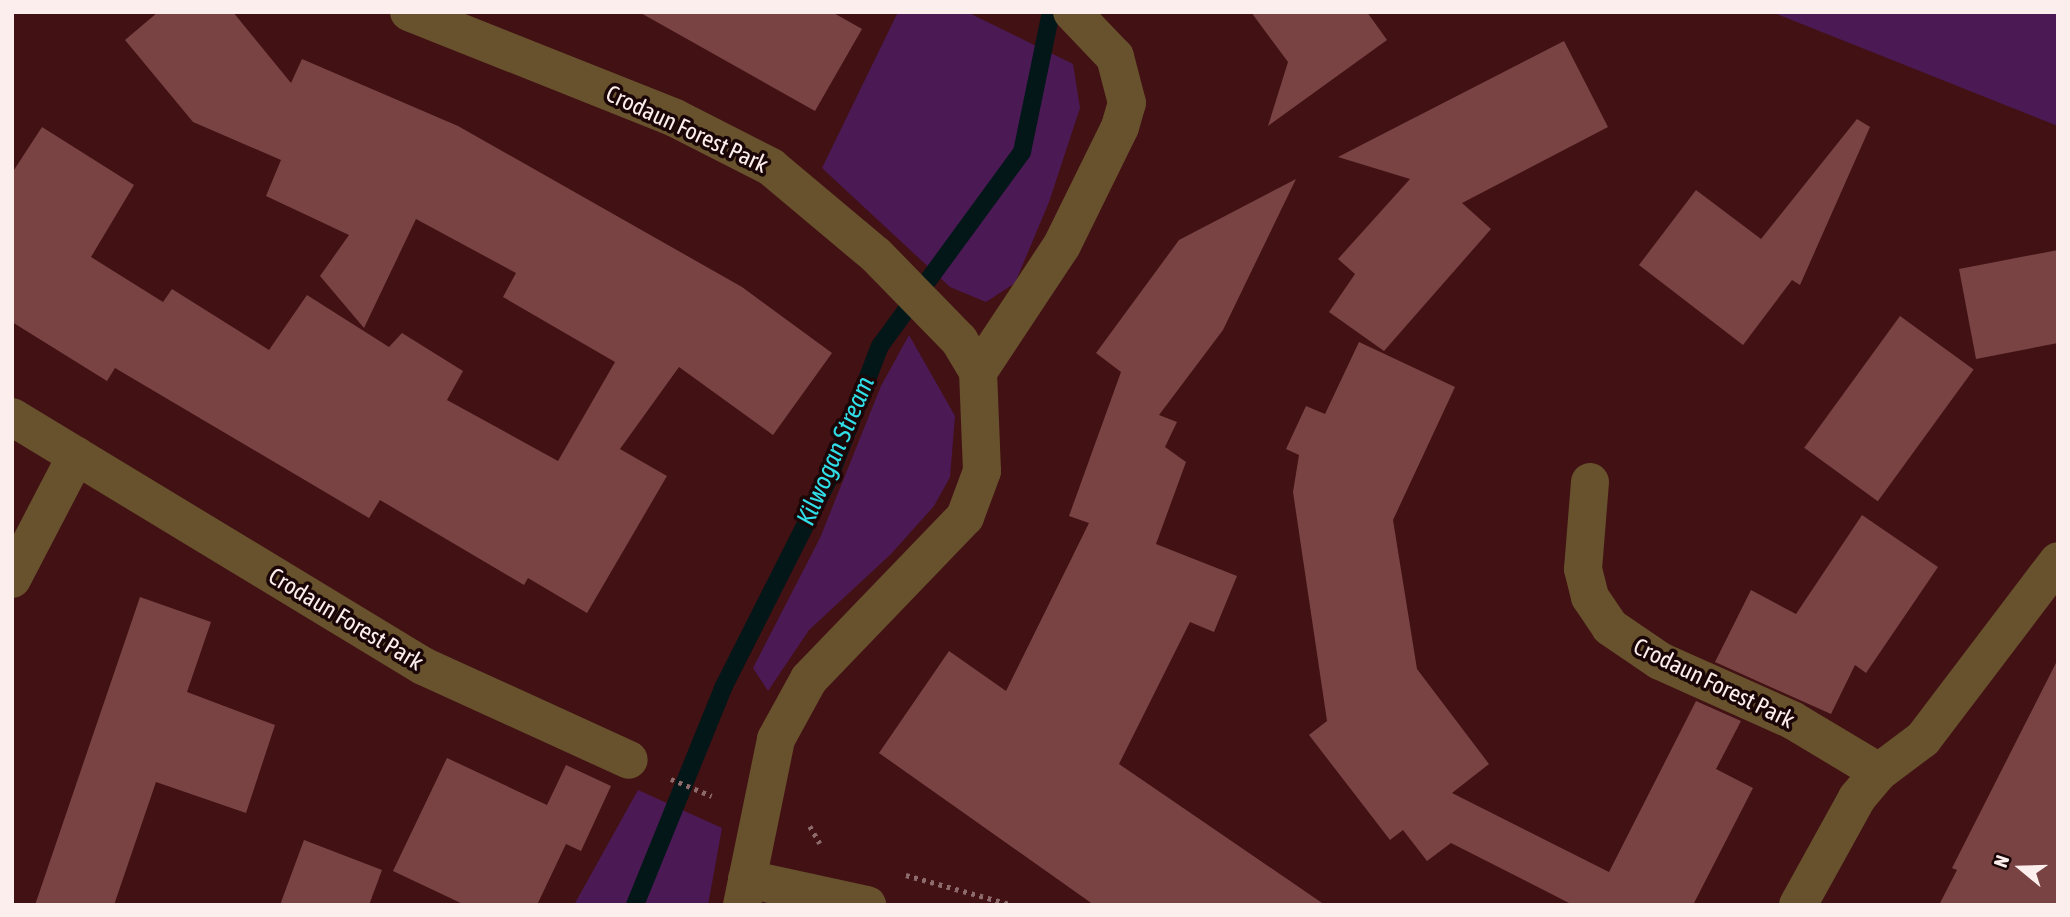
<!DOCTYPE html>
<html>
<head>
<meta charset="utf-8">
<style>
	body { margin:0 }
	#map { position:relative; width:2070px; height:917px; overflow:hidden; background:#421114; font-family:"Asap Condensed",sans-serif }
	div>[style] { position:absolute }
	.green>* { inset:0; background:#4b1a55 }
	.stream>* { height:18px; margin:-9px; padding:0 9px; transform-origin:9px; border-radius:9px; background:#031718 }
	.building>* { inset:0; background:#794343; transform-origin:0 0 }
	.path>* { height:4.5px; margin-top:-2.25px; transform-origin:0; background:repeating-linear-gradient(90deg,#8d6a6b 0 3.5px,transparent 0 8.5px) }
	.minor>* { height:38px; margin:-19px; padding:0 19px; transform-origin:19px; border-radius:19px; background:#67522d }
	span { translate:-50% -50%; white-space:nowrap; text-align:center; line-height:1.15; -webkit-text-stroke:7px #1b0607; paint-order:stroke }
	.street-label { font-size:24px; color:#fceeed }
	.water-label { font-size:26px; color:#30dee7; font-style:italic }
	.frame { position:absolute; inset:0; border:14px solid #fceeed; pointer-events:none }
	.north { position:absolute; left:1986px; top:833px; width:70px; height:70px; -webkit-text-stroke:5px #1b0607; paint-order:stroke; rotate:289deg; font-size:19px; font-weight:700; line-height:28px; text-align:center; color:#fceeed }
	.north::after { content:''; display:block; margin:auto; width:24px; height:32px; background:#fceeed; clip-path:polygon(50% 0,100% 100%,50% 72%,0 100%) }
</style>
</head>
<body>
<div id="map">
	<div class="green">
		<i style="clip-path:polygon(898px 12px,967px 12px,1073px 64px,1080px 108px,1049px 202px,1015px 283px,986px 302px,950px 287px,822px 168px)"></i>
		<i style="clip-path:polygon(1772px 12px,2058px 12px,2058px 126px)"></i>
		<i style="clip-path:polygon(909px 335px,955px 416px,950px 477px,934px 506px,891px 554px,809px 630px,768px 691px,753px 668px,820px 538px,881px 386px)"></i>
		<i style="clip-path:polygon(638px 790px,722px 828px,708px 905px,574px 905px)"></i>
	</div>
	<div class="stream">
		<i style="left:635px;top:905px;width:236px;rotate:-67.9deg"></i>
		<i style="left:724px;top:686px;width:233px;rotate:-63.2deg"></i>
		<i style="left:829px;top:478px;width:142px;rotate:-68.9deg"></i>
		<i style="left:880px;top:346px;width:240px;rotate:-53.8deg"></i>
		<i style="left:1022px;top:152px;width:143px;rotate:-78.3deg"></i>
	</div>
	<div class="building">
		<i style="clip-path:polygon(158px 12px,233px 12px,291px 83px,302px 59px,458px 126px,742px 287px,832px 353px,773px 435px,679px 367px,620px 449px,667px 476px,587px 613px,528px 578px,524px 585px,380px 500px,369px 518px,115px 368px,107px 381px,12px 322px,12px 173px,42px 127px,134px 185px,91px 257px,163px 302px,172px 289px,269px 350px,307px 295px,389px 347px,402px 333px,463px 371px,447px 400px,558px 461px,615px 362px,503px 297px,516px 273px,416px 219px,364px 328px,320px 276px,349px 235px,266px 196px,281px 160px,193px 122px,125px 40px)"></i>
		<i style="clip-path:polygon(639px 12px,832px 12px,862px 29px,815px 111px)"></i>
		<i style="clip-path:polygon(1251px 12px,1367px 12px,1387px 40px,1268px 126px,1288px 62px)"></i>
		<i style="clip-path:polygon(1564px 41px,1608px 127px,1462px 203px,1491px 229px,1384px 351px,1329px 312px,1355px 274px,1338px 259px,1410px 179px,1338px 157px)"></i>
		<i style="clip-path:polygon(1857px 119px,1870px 127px,1800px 285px,1792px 280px,1743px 345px,1639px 265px,1696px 190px,1761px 239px)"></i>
		<i style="clip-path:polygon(1296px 179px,1223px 330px,1159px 415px,1177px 422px,1165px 447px,1186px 462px,1156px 544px,1237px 576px,1214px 632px,1190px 622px,1119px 764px,1325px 905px,1094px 905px,879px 753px,949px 651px,1006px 691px,1089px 523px,1069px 516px,1121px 372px,1096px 353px,1179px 240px)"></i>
		<i style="clip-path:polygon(2058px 250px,2058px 343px,1976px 359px,1959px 269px)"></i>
		<i style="left:1900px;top:316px;width:91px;height:163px;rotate:36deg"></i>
		<i style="clip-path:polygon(1359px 342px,1455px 387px,1393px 520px,1417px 669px,1489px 764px,1452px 793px,1609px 872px,1696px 701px,1741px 721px,1716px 769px,1753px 788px,1693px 905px,1573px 905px,1451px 843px,1427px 861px,1403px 830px,1390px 840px,1309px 735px,1327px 721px,1293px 492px,1299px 455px,1286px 449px,1306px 406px,1325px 414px)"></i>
		<i style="clip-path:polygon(1862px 515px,1938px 567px,1866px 673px,1855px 665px,1831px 714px,1715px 662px,1751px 590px,1796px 614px)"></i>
		<i style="clip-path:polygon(140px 597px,211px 622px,187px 692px,275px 725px,246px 813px,156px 782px,114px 905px,35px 905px)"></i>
		<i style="clip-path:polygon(2058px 659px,2058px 905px,1939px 905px,1957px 870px,1952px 868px)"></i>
		<i style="clip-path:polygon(447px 758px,547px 805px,566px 765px,611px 786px,581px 851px,566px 844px,537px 905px,465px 905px,393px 871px)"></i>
		<i style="clip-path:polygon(304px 840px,382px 870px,369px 905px,280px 905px)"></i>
	</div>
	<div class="path">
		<i style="left:671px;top:779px;width:44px;rotate:22.5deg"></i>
		<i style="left:810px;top:826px;width:20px;rotate:60deg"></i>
		<i style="left:906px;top:875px;width:111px;rotate:15.7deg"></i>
	</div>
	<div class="minor">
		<i style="left:409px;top:12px;width:286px;rotate:21.7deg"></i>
		<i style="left:675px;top:118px;width:108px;rotate:27deg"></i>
		<i style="left:771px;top:167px;width:137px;rotate:40deg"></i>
		<i style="left:876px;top:255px;width:119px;rotate:45.7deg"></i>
		<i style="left:959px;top:340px;width:37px;rotate:59deg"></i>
		<i style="left:12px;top:417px;width:481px;rotate:31.2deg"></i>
		<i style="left:423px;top:666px;width:226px;rotate:24.5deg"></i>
		<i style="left:1590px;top:482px;width:87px;rotate:94.6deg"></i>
		<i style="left:1583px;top:569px;width:29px;rotate:76deg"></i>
		<i style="left:1590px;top:597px;width:36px;rotate:56deg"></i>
		<i style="left:1610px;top:627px;width:60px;rotate:34.2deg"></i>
		<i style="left:1660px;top:661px;width:145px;rotate:24.1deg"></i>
		<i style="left:1792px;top:720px;width:101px;rotate:30.9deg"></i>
		<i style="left:12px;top:579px;width:139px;rotate:-62.5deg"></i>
		<i style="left:747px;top:879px;width:123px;rotate:12.2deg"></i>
		<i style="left:742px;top:905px;width:169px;rotate:-78.4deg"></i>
		<i style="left:776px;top:739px;width:68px;rotate:-61.2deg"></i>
		<i style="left:809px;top:679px;width:225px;rotate:-46.1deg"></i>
		<i style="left:965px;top:517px;width:49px;rotate:-69.7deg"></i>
		<i style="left:982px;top:471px;width:99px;rotate:-92.3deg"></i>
		<i style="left:978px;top:372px;width:152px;rotate:-56.5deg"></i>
		<i style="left:1062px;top:245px;width:131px;rotate:-63.8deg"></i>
		<i style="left:1120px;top:127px;width:25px;rotate:-74deg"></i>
		<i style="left:1127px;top:103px;width:48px;rotate:-104.6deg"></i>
		<i style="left:1115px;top:57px;width:62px;rotate:-133.7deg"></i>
		<i style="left:1798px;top:905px;width:122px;rotate:-61.1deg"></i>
		<i style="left:1857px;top:798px;width:34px;rotate:-50deg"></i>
		<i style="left:1879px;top:772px;width:55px;rotate:-36.9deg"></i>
		<i style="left:1923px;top:739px;width:223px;rotate:-52.8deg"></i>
	</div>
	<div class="street-label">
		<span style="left:687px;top:129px;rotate:25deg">Crodaun Forest Park</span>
		<span style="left:346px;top:619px;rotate:31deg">Crodaun Forest Park</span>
		<span style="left:1714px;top:683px;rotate:26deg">Crodaun Forest Park</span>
	</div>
	<div class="water-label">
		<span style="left:836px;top:451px;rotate:-67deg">Kilwogan Stream</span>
	</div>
	<div class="frame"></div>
	<div class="north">N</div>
</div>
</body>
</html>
